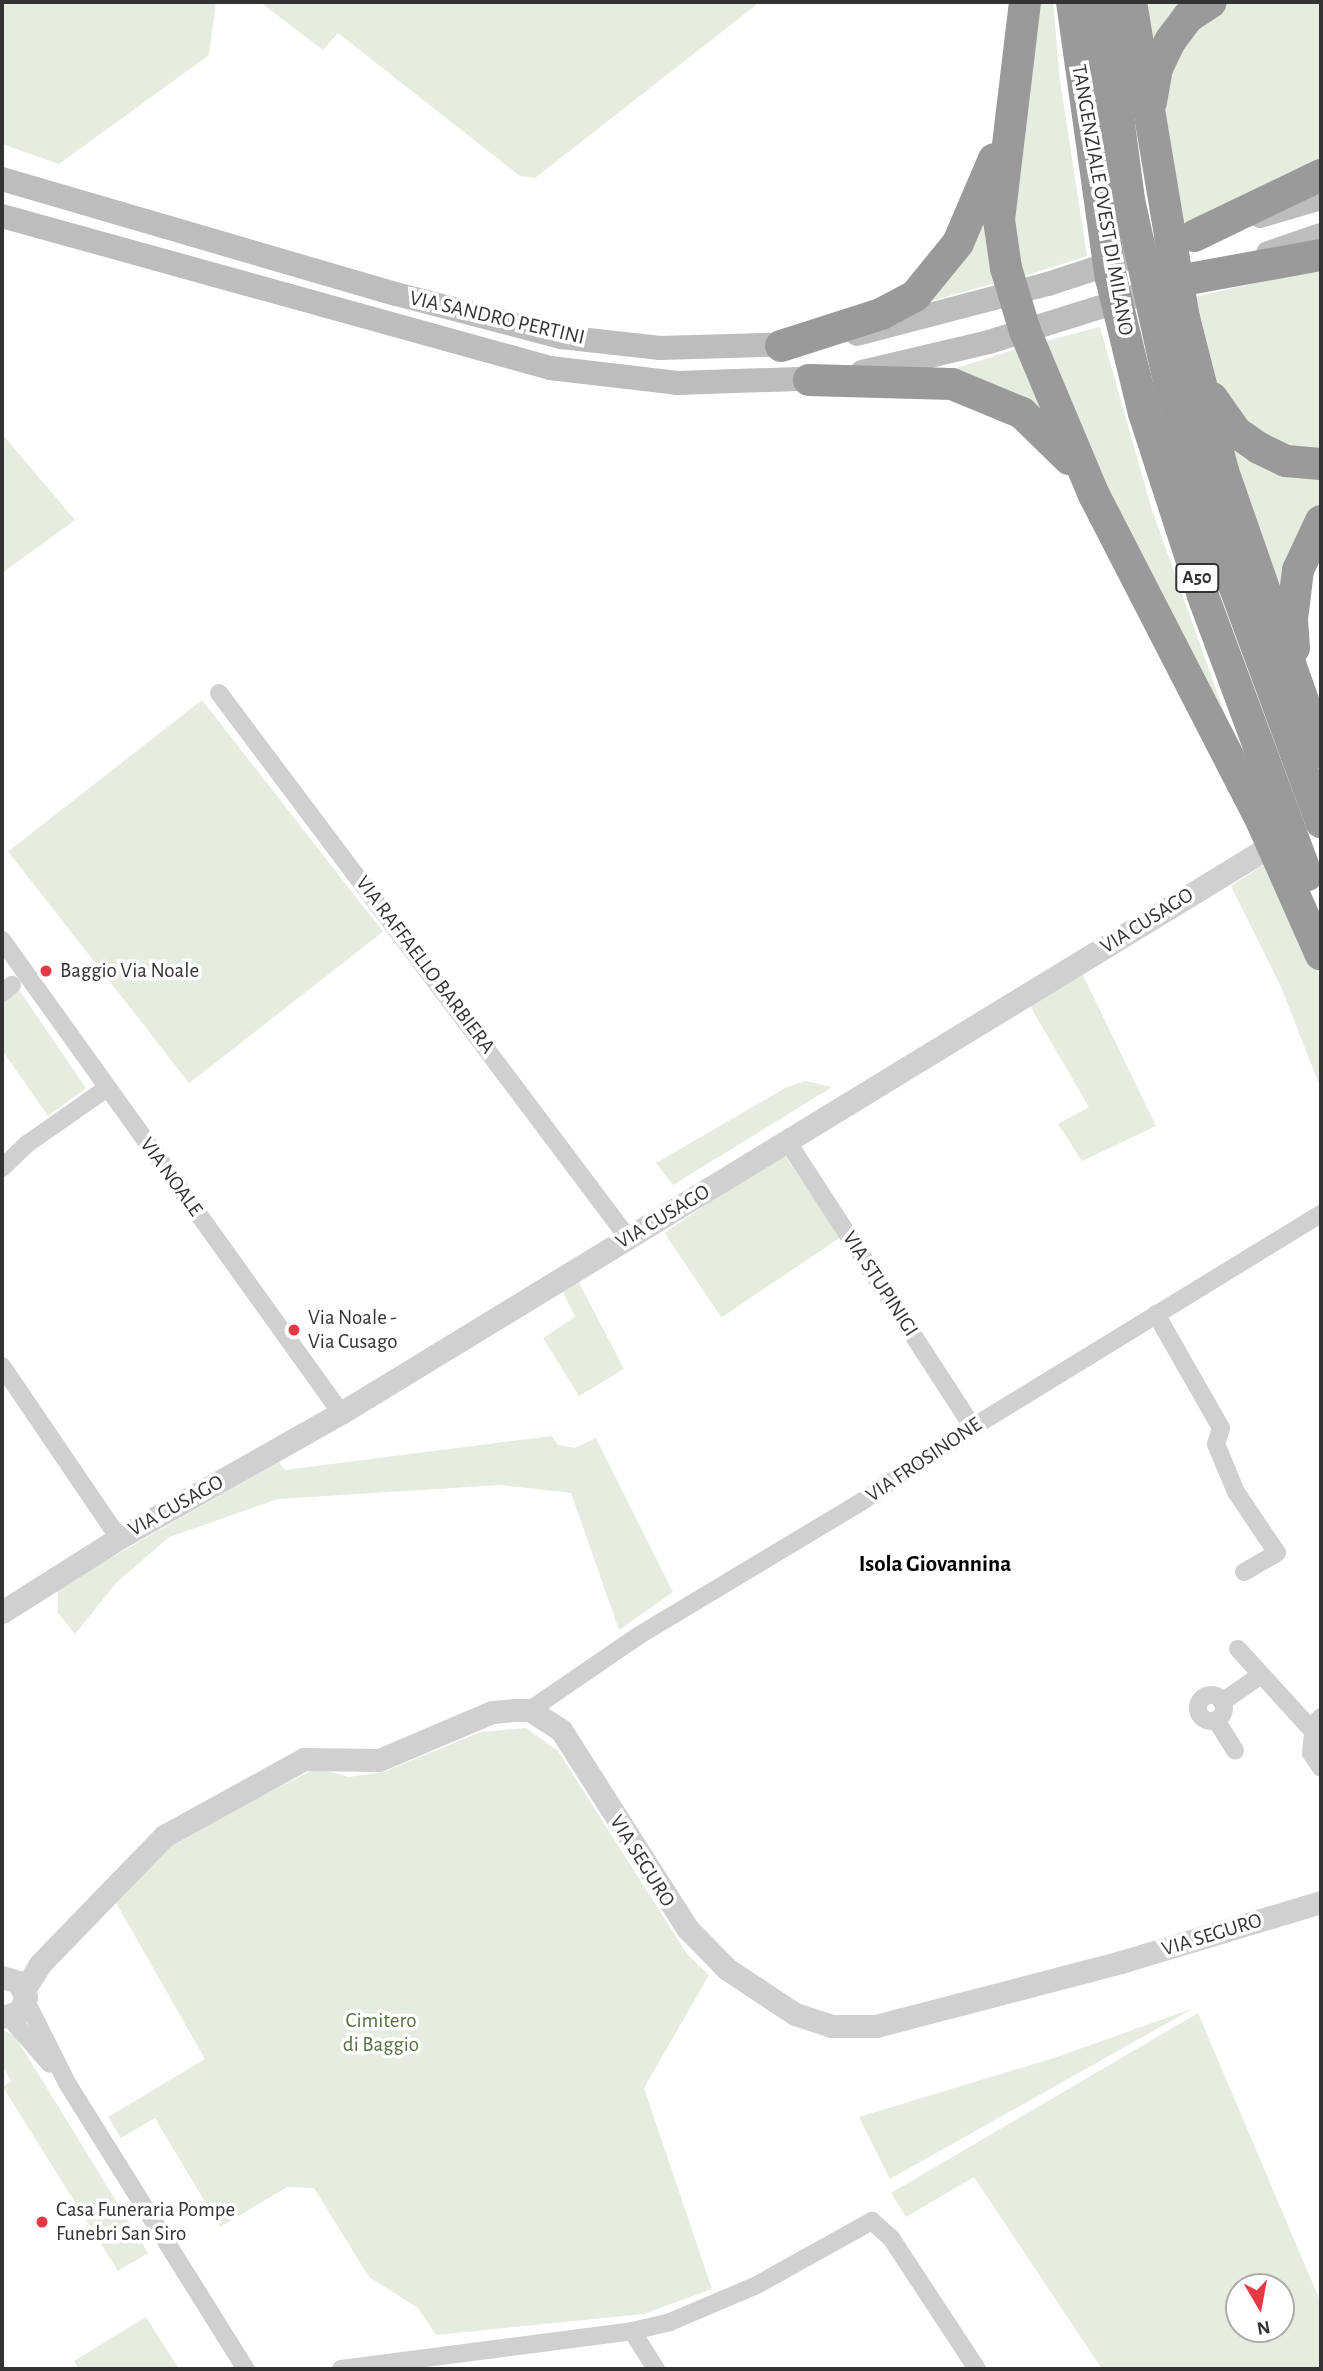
<!DOCTYPE html>
<html>
<head>
<meta charset="utf-8">
<style>
	body { margin:0 }
	#map { position:relative; width:1323px; height:2371px; overflow:hidden; background:#fff; font-family:"Alegreya Sans",sans-serif }
	div>[style] { position:absolute }
	.green>* { inset:0; background:#e6ecdf; transform-origin:0 0 }
	.minor>* { height:18px; margin:-9px; padding:0 9px; transform-origin:9px; border-radius:9px; background:#d0d0d0 }
	.minor>.ring { margin:-9px; padding:0; box-sizing:content-box; background:none; border:18px solid #d0d0d0; border-radius:50% }
	.tertiary>* { height:23px; margin:-11.5px; padding:0 11.5px; transform-origin:11.5px; border-radius:11.5px; background:#d0d0d0 }
	.secondary>* { height:24px; margin:-12px; padding:0 12px; transform-origin:12px; border-radius:12px; background:#bdbdbd }
	.motorway>* { height:32px; margin:-16px; padding:0 16px; transform-origin:16px; border-radius:16px; background:#9a9a9a }
	.dots>* { width:19px; height:19px; translate:-50% -50%; box-sizing:border-box; border:4px solid #fff; border-radius:50% }
	span { translate:-50% -50%; white-space:nowrap; text-align:center; line-height:1.15; -webkit-text-stroke:7px #fff; paint-order:stroke }
	.shield-label span { padding:2px 5px; background:#fff; border:2px solid; border-radius:5px; -webkit-text-stroke-width:0 }
	.shield-label { font-size:19px; color:#333; font-weight:700 }
	.street-label { font-size:21px; color:#333 }
	.poi-label { font-size:21px; color:#333 }
	.left { translate:0 -50%; text-align:left }
	.park-label { font-size:21px; color:#56703f }
	.neighbourhood-label { font-size:23px; color:#000; font-weight:700 }
	.frame { position:absolute; inset:0; border:4px solid #333; pointer-events:none }
	.north { position:absolute; left:1225px; top:2273px; width:70px; height:70px; box-sizing:border-box; background:#fff; border:2px solid #adadad; border-radius:50%; rotate:170deg; font-size:19px; font-weight:700; line-height:28px; text-align:center; color:#333 }
	.north::after { content:''; display:block; margin:auto; width:24px; height:32px; background:#e63946; clip-path:polygon(50% 0,100% 100%,50% 72%,0 100%) }
</style>
</head>
<body>
<div id="map">
	<div class="green">
		<i style="clip-path:polygon(2px 2px,216px 2px,209px 55px,59px 164px,2px 144px)"></i>
		<i style="clip-path:polygon(260px 2px,760px 2px,535px 178px,520px 176px,338px 33px,323px 50px)"></i>
		<i style="clip-path:polygon(1036px 2px,1053px 2px,1060px 80px,1087px 256px,1018px 278px,1009px 232px)"></i>
		<i style="clip-path:polygon(1141px 2px,1195px 2px,1154px 50px)"></i>
		<i style="clip-path:polygon(1227px 2px,1321px 2px,1321px 170px,1180px 225px,1168px 162px,1162px 88px,1197px 21px)"></i>
		<i style="clip-path:polygon(988px 199px,999px 282px,917px 305px)"></i>
		<i style="clip-path:polygon(1321px 268px,1321px 457px,1250px 433px,1214px 382px,1194px 297px)"></i>
		<i style="clip-path:polygon(1100px 327px,1152px 510px,1227px 720px,1219px 722px,1038px 343px)"></i>
		<i style="clip-path:polygon(1023px 347px,1052px 424px,934px 375px)"></i>
		<i style="clip-path:polygon(1220px 430px,1321px 473px,1321px 507px,1279px 591px)"></i>
		<i style="clip-path:polygon(2px 434px,75px 520px,2px 573px)"></i>
		<i style="left:202px;top:700px;width:294px;height:246px;rotate:52deg"></i>
		<i style="clip-path:polygon(1268px 862px,1321px 981px,1321px 1089px,1281px 987px,1231px 886px)"></i>
		<i style="clip-path:polygon(1081px 971px,1156px 1126px,1082px 1161px,1058px 1124px,1089px 1107px,1030px 1006px)"></i>
		<i style="clip-path:polygon(19px 990px,86px 1088px,48px 1116px,2px 1050px,2px 1002px)"></i>
		<i style="clip-path:polygon(806px 1081px,832px 1087px,673px 1185px,656px 1163px,787px 1087px)"></i>
		<i style="left:783px;top:1153px;width:102px;height:143px;rotate:56deg"></i>
		<i style="clip-path:polygon(577px 1279px,624px 1369px,579px 1396px,543px 1338px,575px 1317px,561px 1288px)"></i>
		<i style="clip-path:polygon(552px 1436px,558px 1445px,575px 1448px,596px 1438px,673px 1592px,619px 1630px,571px 1493px,501px 1485px,278px 1499px,169px 1537px,116px 1583px,75px 1634px,58px 1613px,58px 1588px,279px 1462px,285px 1470px)"></i>
		<i style="clip-path:polygon(526px 1728px,558px 1751px,687px 1954px,709px 1975px,644px 2088px,712px 2289px,644px 2314px,436px 2335px,418px 2308px,369px 2277px,314px 2188px,287px 2187px,220px 2227px,155px 2118px,121px 2138px,108px 2117px,205px 2059px,115px 1901px,169px 1844px,316px 1768px,349px 1777px,384px 1772px,480px 1732px)"></i>
		<i style="clip-path:polygon(1194px 2008px,890px 2179px,859px 2117px,1057px 2057px)"></i>
		<i style="clip-path:polygon(evenodd,1198px 2013px,1321px 2303px,1321px 2369px,1102px 2369px,974px 2177px,906px 2217px,891px 2193px,1198px 2013px,1239px 2287px,1281px 2287px,1281px 2329px,1239px 2329px,1239px 2287px)"></i>
		<i style="clip-path:polygon(2px 2030px,15px 2036px,148px 2253px,118px 2271px,3px 2087px,11px 2081px,2px 2065px)"></i>
		<i style="clip-path:polygon(146px 2317px,179px 2369px,79px 2369px,74px 2361px)"></i>
	</div>
	<div class="minor">
		<i style="left:219px;top:693px;width:681px;rotate:53.11deg"></i>
		<i style="left:2px;top:940px;width:582px;rotate:54.37deg"></i>
		<i style="left:2px;top:993px;width:13px;rotate:-39deg"></i>
		<i style="left:787px;top:1141px;width:341px;rotate:57deg"></i>
		<i style="left:2px;top:1168px;width:35px;rotate:-44deg"></i>
		<i style="left:27px;top:1144px;width:98px;rotate:-35deg"></i>
		<i style="left:1156px;top:1314px;width:131px;rotate:60.3deg"></i>
		<i style="left:1221px;top:1428px;width:17px;rotate:107deg"></i>
		<i style="left:1216px;top:1444px;width:52px;rotate:67.4deg"></i>
		<i style="left:1236px;top:1492px;width:73px;rotate:56.1deg"></i>
		<i style="left:1277px;top:1553px;width:38px;rotate:150deg"></i>
		<i style="left:2px;top:1366px;width:208px;rotate:55.8deg"></i>
		<i style="left:1238px;top:1649px;width:111px;rotate:47.6deg"></i>
		<i class="ring" style="left:1198px;top:1695px;width:8px;height:8px"></i>
		<i style="left:1222px;top:1702px;width:47px;rotate:-34.7deg"></i>
		<i style="left:530px;top:1710px;width:131px;rotate:-34.4deg"></i>
		<i style="left:638px;top:1636px;width:257px;rotate:-31deg"></i>
		<i style="left:858px;top:1504px;width:138px;rotate:-33.8deg"></i>
		<i style="left:973px;top:1427px;width:408px;rotate:-31.5deg"></i>
		<i style="left:1321px;top:1717px;width:10px;rotate:135deg"></i>
		<i style="left:1314px;top:1724px;width:29px;rotate:96deg"></i>
		<i style="left:1311px;top:1753px;width:18px;rotate:56deg"></i>
		<i style="left:1216px;top:1720px;width:36px;rotate:58deg"></i>
		<i style="left:25px;top:1999px;width:94px;rotate:63.4deg"></i>
		<i style="left:67px;top:2083px;width:337px;rotate:58deg"></i>
		<i style="left:9px;top:2017px;width:62px;rotate:48.9deg"></i>
		<i style="left:632px;top:2331px;width:45px;rotate:57.7deg"></i>
		<i style="left:341px;top:2369px;width:293px;rotate:-7.4deg"></i>
		<i style="left:632px;top:2331px;width:39px;rotate:-13deg"></i>
		<i style="left:670px;top:2322px;width:92px;rotate:-23deg"></i>
		<i style="left:755px;top:2286px;width:134px;rotate:-29.1deg"></i>
		<i style="left:872px;top:2221px;width:25px;rotate:42deg"></i>
		<i style="left:891px;top:2238px;width:157px;rotate:56.7deg"></i>
	</div>
	<div class="tertiary">
		<i style="left:2px;top:1612px;width:138px;rotate:-32.3deg"></i>
		<i style="left:119px;top:1538px;width:255px;rotate:-29.4deg"></i>
		<i style="left:341px;top:1413px;width:1106px;rotate:-31.39deg"></i>
		<i style="left:2px;top:1977px;width:17px;rotate:17deg"></i>
		<i style="left:18px;top:1982px;width:17px;rotate:62deg"></i>
		<i style="left:26px;top:1997px;width:17px;rotate:115deg"></i>
		<i style="left:19px;top:2012px;width:18px;rotate:164deg"></i>
		<i style="left:24px;top:1990px;width:31px;rotate:-58deg"></i>
		<i style="left:40px;top:1964px;width:178px;rotate:-45.9deg"></i>
		<i style="left:164px;top:1836px;width:160px;rotate:-28.8deg"></i>
		<i style="left:304px;top:1759px;width:75px;rotate:0.8deg"></i>
		<i style="left:379px;top:1760px;width:123px;rotate:-23deg"></i>
		<i style="left:492px;top:1712px;width:22px;rotate:-5deg"></i>
		<i style="left:514px;top:1710px;width:16px"></i>
		<i style="left:530px;top:1710px;width:37px;rotate:33deg"></i>
		<i style="left:561px;top:1730px;width:235px;rotate:57.5deg"></i>
		<i style="left:687px;top:1928px;width:57px;rotate:45.7deg"></i>
		<i style="left:727px;top:1969px;width:82px;rotate:33.5deg"></i>
		<i style="left:795px;top:2014px;width:38px;rotate:18deg"></i>
		<i style="left:831px;top:2026px;width:45px"></i>
		<i style="left:876px;top:2026px;width:253px;rotate:-14.6deg"></i>
		<i style="left:1121px;top:1962px;width:209px;rotate:-16.7deg"></i>
	</div>
	<div class="secondary">
		<i style="left:2px;top:179px;width:410px;rotate:16.3deg"></i>
		<i style="left:396px;top:294px;width:171px;rotate:14.6deg"></i>
		<i style="left:561px;top:337px;width:100px;rotate:6.3deg"></i>
		<i style="left:660px;top:348px;width:137px;rotate:-1.7deg"></i>
		<i style="left:2px;top:216px;width:569px;rotate:15.5deg"></i>
		<i style="left:550px;top:368px;width:128px;rotate:6.7deg"></i>
		<i style="left:677px;top:383px;width:149px;rotate:-1.9deg"></i>
		<i style="left:1260px;top:216px;width:64px;rotate:-16.4deg"></i>
		<i style="left:1268px;top:253px;width:56px;rotate:-18.8deg"></i>
		<i style="left:857px;top:334px;width:197px;rotate:-14.7deg"></i>
		<i style="left:1048px;top:284px;width:147px;rotate:-18.2deg"></i>
		<i style="left:862px;top:372px;width:130px;rotate:-13.3deg"></i>
		<i style="left:989px;top:342px;width:151px;rotate:-17.4deg"></i>
	</div>
	<div class="motorway">
		<i style="left:1025px;top:2px;width:220px;rotate:96.8deg"></i>
		<i style="left:999px;top:220px;width:49px;rotate:81.7deg"></i>
		<i style="left:1006px;top:268px;width:66px;rotate:73.2deg"></i>
		<i style="left:1025px;top:331px;width:178px;rotate:67.2deg"></i>
		<i style="left:1094px;top:495px;width:368px;rotate:62.8deg"></i>
		<i style="left:1262px;top:822px;width:145px;rotate:66.1deg"></i>
		<i style="left:1072px;top:2px;width:279px;rotate:82deg"></i>
		<i style="left:1111px;top:278px;width:139px;rotate:76.3deg"></i>
		<i style="left:1144px;top:413px;width:192px;rotate:72.1deg"></i>
		<i style="left:1203px;top:596px;width:298px;rotate:69.6deg"></i>
		<i style="left:1103px;top:2px;width:200px;rotate:82.5deg"></i>
		<i style="left:1129px;top:200px;width:201px;rotate:77.6deg"></i>
		<i style="left:1172px;top:396px;width:130px;rotate:73deg"></i>
		<i style="left:1210px;top:520px;width:322px;rotate:69.8deg"></i>
		<i style="left:1131px;top:2px;width:320px;rotate:80.5deg"></i>
		<i style="left:1184px;top:318px;width:158px;rotate:75.7deg"></i>
		<i style="left:1223px;top:471px;width:298px;rotate:70.8deg"></i>
		<i style="left:1151px;top:102px;width:35px;rotate:-80deg"></i>
		<i style="left:1157px;top:68px;width:30px;rotate:-64deg"></i>
		<i style="left:1170px;top:41px;width:30px;rotate:-53deg"></i>
		<i style="left:1188px;top:17px;width:27px;rotate:-33deg"></i>
		<i style="left:1194px;top:236px;width:141px;rotate:-25.7deg"></i>
		<i style="left:1194px;top:278px;width:129px;rotate:-10.3deg"></i>
		<i style="left:781px;top:346px;width:105px;rotate:-17.7deg"></i>
		<i style="left:881px;top:314px;width:38px;rotate:-28deg"></i>
		<i style="left:915px;top:296px;width:68px;rotate:-50.9deg"></i>
		<i style="left:958px;top:243px;width:91px;rotate:-66.8deg"></i>
		<i style="left:809px;top:380px;width:143px;rotate:1.6deg"></i>
		<i style="left:952px;top:384px;width:76px;rotate:22.5deg"></i>
		<i style="left:1022px;top:413px;width:66px;rotate:44.4deg"></i>
		<i style="left:1212px;top:398px;width:42px;rotate:54.8deg"></i>
		<i style="left:1236px;top:432px;width:28px;rotate:35deg"></i>
		<i style="left:1259px;top:448px;width:30px;rotate:26deg"></i>
		<i style="left:1286px;top:461px;width:35px;rotate:5deg"></i>
		<i style="left:1294px;top:648px;width:29px;rotate:-94deg"></i>
		<i style="left:1292px;top:619px;width:49px;rotate:-83deg"></i>
		<i style="left:1298px;top:570px;width:54px;rotate:-64.9deg"></i>
	</div>
	<div class="dots">
		<i style="left:46px;top:971px;background:#e63946"></i>
		<i style="left:294px;top:1330px;background:#e63946"></i>
		<i style="left:42px;top:2222px;background:#e63946"></i>
	</div>
	<div class="shield-label">
		<span style="left:1197px;top:578px">A50</span>
	</div>
	<div class="street-label">
		<span style="left:1102px;top:200px;rotate:80deg">TANGENZIALE OVEST DI MILANO</span>
		<span style="left:497px;top:318px;rotate:13deg">VIA SANDRO PERTINI</span>
		<span style="left:1147px;top:921px;rotate:-32deg">VIA CUSAGO</span>
		<span style="left:425px;top:965px;rotate:53deg">VIA RAFFAELLO BARBIERA</span>
		<span style="left:171px;top:1177px;rotate:54deg">VIA NOALE</span>
		<span style="left:663px;top:1217px;rotate:-31deg">VIA CUSAGO</span>
		<span style="left:880px;top:1284px;rotate:57deg">VIA STUPINIGI</span>
		<span style="left:924px;top:1460px;rotate:-34deg">VIA FROSINONE</span>
		<span style="left:176px;top:1506px;rotate:-29deg">VIA CUSAGO</span>
		<span style="left:642px;top:1861px;rotate:58deg">VIA SEGURO</span>
		<span style="left:1212px;top:1935px;rotate:-17deg">VIA SEGURO</span>
	</div>
	<div class="poi-label">
		<span class="left" style="left:60px;top:971px">Baggio Via Noale</span>
		<span class="left" style="left:308px;top:1330px">Via Noale -<br>Via Cusago</span>
		<span class="left" style="left:56px;top:2222px">Casa Funeraria Pompe<br>Funebri San Siro</span>
	</div>
	<div class="park-label">
		<span style="left:381px;top:2033px">Cimitero<br>di Baggio</span>
	</div>
	<div class="neighbourhood-label">
		<span style="left:935px;top:1565px">Isola Giovannina</span>
	</div>
	<div class="frame"></div>
	<div class="north">N</div>
</div>
</body>
</html>
